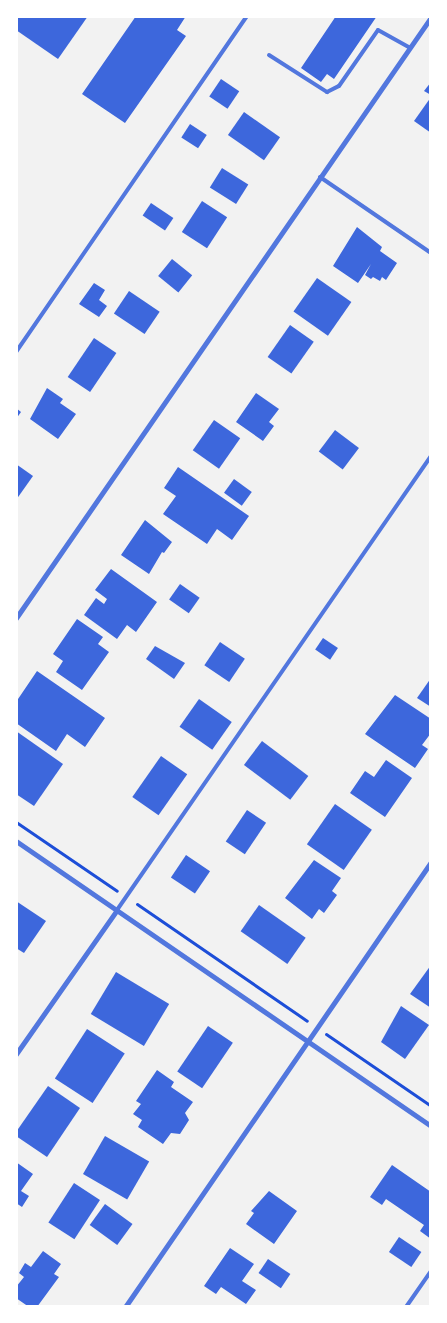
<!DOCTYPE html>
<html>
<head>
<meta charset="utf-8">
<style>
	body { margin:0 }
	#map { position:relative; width:447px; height:1323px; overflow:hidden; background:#f2f2f2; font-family:"Zilla Slab",serif }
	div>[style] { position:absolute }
	.building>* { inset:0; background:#3d67dc; transform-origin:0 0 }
	.path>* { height:3px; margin:-1.5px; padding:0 1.5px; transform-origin:1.5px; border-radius:1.5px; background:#1d4ed8 }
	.service>* { height:4px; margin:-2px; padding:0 2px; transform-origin:2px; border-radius:2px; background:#5277de }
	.minor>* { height:5px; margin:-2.5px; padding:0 2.5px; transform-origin:2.5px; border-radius:2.5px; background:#5277de }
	span { translate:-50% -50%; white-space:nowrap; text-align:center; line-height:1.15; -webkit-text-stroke:4.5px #fff; paint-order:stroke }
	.frame { position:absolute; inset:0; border:18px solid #fff; pointer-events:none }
</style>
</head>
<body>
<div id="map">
	<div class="building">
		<i style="clip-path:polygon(16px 16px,88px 16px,58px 59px,16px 30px)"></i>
		<i style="clip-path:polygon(136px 16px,186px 16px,177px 30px,186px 36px,125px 123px,82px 94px)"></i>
		<i style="clip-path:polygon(336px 16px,377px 16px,334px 79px,327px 74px,321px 82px,301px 68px)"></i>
		<i style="left:221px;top:79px;width:22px;height:21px;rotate:34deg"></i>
		<i style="clip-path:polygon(431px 82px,431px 95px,424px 91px)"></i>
		<i style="clip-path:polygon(431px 97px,431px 133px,414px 121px)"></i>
		<i style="left:244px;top:112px;width:44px;height:28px;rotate:35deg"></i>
		<i style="left:190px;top:124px;width:20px;height:16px;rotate:33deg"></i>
		<i style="left:222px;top:168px;width:31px;height:23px;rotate:32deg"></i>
		<i style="left:202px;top:201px;width:30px;height:37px;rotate:33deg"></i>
		<i style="left:151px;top:203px;width:27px;height:15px;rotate:34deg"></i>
		<i style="clip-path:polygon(357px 227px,382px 247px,380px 251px,397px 263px,386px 280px,382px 277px,380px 281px,373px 277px,371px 279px,365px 275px,371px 264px,358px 283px,333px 266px)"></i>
		<i style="left:172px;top:259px;width:26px;height:22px;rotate:39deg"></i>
		<i style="left:317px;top:278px;width:42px;height:41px;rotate:35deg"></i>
		<i style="clip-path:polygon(94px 283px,105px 290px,99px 300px,107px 306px,99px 317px,79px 304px)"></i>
		<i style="left:129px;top:291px;width:37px;height:27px;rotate:34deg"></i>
		<i style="left:290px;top:325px;width:29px;height:39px;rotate:35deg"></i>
		<i style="left:94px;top:338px;width:27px;height:47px;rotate:34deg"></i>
		<i style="clip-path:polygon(47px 388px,63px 399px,60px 403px,76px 414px,58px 439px,30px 419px)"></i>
		<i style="clip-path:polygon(256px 393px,279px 409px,269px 422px,274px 426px,263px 441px,236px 422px)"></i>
		<i style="clip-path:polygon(16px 408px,21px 412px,16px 419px)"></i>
		<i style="left:214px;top:420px;width:32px;height:37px;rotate:35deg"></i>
		<i style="left:335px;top:430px;width:30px;height:27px;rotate:37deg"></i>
		<i style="clip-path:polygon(16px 464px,33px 476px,16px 500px)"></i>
		<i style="clip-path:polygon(178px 467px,249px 516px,232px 540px,217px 529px,207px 544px,163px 514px,176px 496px,164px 488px)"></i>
		<i style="left:234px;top:479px;width:22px;height:17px;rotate:36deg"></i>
		<i style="clip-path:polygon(145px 520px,172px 542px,164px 553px,162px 552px,149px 574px,121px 555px)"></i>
		<i style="clip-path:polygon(111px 569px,157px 602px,136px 632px,127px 625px,117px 639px,84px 615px,96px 598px,104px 604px,107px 599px,95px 590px)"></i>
		<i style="left:180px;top:584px;width:24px;height:19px;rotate:35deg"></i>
		<i style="clip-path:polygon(77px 619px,103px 637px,98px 644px,109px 652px,82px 690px,56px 672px,63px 661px,53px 654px)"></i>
		<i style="left:323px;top:638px;width:18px;height:14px;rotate:34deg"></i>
		<i style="left:220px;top:642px;width:30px;height:28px;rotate:34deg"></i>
		<i style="clip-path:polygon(155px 646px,185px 663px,174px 679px,146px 659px)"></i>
		<i style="clip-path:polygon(37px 671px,105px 718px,85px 747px,67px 734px,56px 751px,16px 723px,16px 702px)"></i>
		<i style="clip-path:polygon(431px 678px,431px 707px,417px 698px)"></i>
		<i style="clip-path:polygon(395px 695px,431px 719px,431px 733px,422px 745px,428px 749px,415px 768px,365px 734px)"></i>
		<i style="left:199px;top:699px;width:40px;height:34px;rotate:35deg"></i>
		<i style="clip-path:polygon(16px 731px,63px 764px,34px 806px,16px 794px)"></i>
		<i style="left:262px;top:741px;width:58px;height:30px;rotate:37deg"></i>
		<i style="left:161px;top:756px;width:32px;height:50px;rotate:35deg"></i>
		<i style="clip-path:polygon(386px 760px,412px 778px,385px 817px,350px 793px,365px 771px,374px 777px)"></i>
		<i style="left:335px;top:804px;width:45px;height:49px;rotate:35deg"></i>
		<i style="left:247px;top:810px;width:23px;height:38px;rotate:34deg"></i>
		<i style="left:186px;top:855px;width:29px;height:27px;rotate:34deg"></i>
		<i style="clip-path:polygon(314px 860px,341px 878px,332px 891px,337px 895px,324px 913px,319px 909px,312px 919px,285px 898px)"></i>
		<i style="clip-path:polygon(16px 901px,46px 921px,24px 953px,16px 948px)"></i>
		<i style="left:259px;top:905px;width:57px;height:32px;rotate:35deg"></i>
		<i style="clip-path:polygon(431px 965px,431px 1008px,410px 994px)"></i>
		<i style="left:116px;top:972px;width:62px;height:49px;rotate:31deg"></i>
		<i style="clip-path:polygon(401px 1006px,429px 1025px,405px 1059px,381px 1042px)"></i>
		<i style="left:208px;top:1026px;width:30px;height:55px;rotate:34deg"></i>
		<i style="left:87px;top:1029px;width:45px;height:59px;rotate:33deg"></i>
		<i style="clip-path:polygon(157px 1070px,174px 1082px,171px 1087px,193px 1102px,185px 1113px,189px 1120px,180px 1134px,171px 1133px,163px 1144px,138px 1127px,142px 1120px,133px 1114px,141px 1104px,136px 1101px)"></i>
		<i style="clip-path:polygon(48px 1086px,80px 1108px,47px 1157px,16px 1136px,16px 1132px)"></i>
		<i style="left:105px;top:1136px;width:51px;height:44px;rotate:30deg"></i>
		<i style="clip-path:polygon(16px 1162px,33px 1174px,21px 1191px,29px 1196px,22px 1207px,16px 1203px)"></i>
		<i style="clip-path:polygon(392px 1165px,431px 1192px,431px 1239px,420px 1231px,424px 1225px,386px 1199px,382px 1205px,370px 1197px)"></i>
		<i style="left:74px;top:1183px;width:31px;height:47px;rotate:33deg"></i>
		<i style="clip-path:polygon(269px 1191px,297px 1211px,274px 1244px,246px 1224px,254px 1213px,251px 1211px)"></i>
		<i style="left:105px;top:1204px;width:34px;height:26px;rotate:36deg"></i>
		<i style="left:399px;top:1237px;width:27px;height:18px;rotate:34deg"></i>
		<i style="clip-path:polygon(230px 1248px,254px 1264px,242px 1281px,256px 1290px,246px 1304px,221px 1287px,216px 1294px,204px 1286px)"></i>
		<i style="clip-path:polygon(43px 1251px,61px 1264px,54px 1274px,59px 1277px,37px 1307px,29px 1307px,16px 1298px,16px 1287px,24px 1277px,19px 1273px,25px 1263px,31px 1267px)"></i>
		<i style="left:268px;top:1259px;width:27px;height:17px;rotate:34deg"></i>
	</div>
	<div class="path">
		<i style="left:16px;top:822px;width:122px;rotate:34.3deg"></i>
		<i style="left:137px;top:904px;width:206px;rotate:34.5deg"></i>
		<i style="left:326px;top:1034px;width:127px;rotate:34.4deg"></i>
	</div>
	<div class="service">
		<i style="left:269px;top:55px;width:69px;rotate:32.5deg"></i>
		<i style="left:327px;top:92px;width:13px;rotate:-27deg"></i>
		<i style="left:339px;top:86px;width:68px;rotate:-55.1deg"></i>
		<i style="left:378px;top:30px;width:37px;rotate:29deg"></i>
		<i style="left:320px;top:177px;width:135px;rotate:34.4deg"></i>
		<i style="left:16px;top:352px;width:408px;rotate:-55.5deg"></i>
		<i style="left:117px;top:910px;width:552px;rotate:-55.33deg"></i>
		<i style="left:406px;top:1307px;width:44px;rotate:-55.2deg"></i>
	</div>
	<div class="minor">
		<i style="left:16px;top:618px;width:730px;rotate:-55.37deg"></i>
		<i style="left:16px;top:841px;width:503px;rotate:34.48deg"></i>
		<i style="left:16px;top:1054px;width:176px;rotate:-55deg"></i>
		<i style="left:125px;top:1307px;width:540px;rotate:-55.49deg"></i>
	</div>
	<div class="frame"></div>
</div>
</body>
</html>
